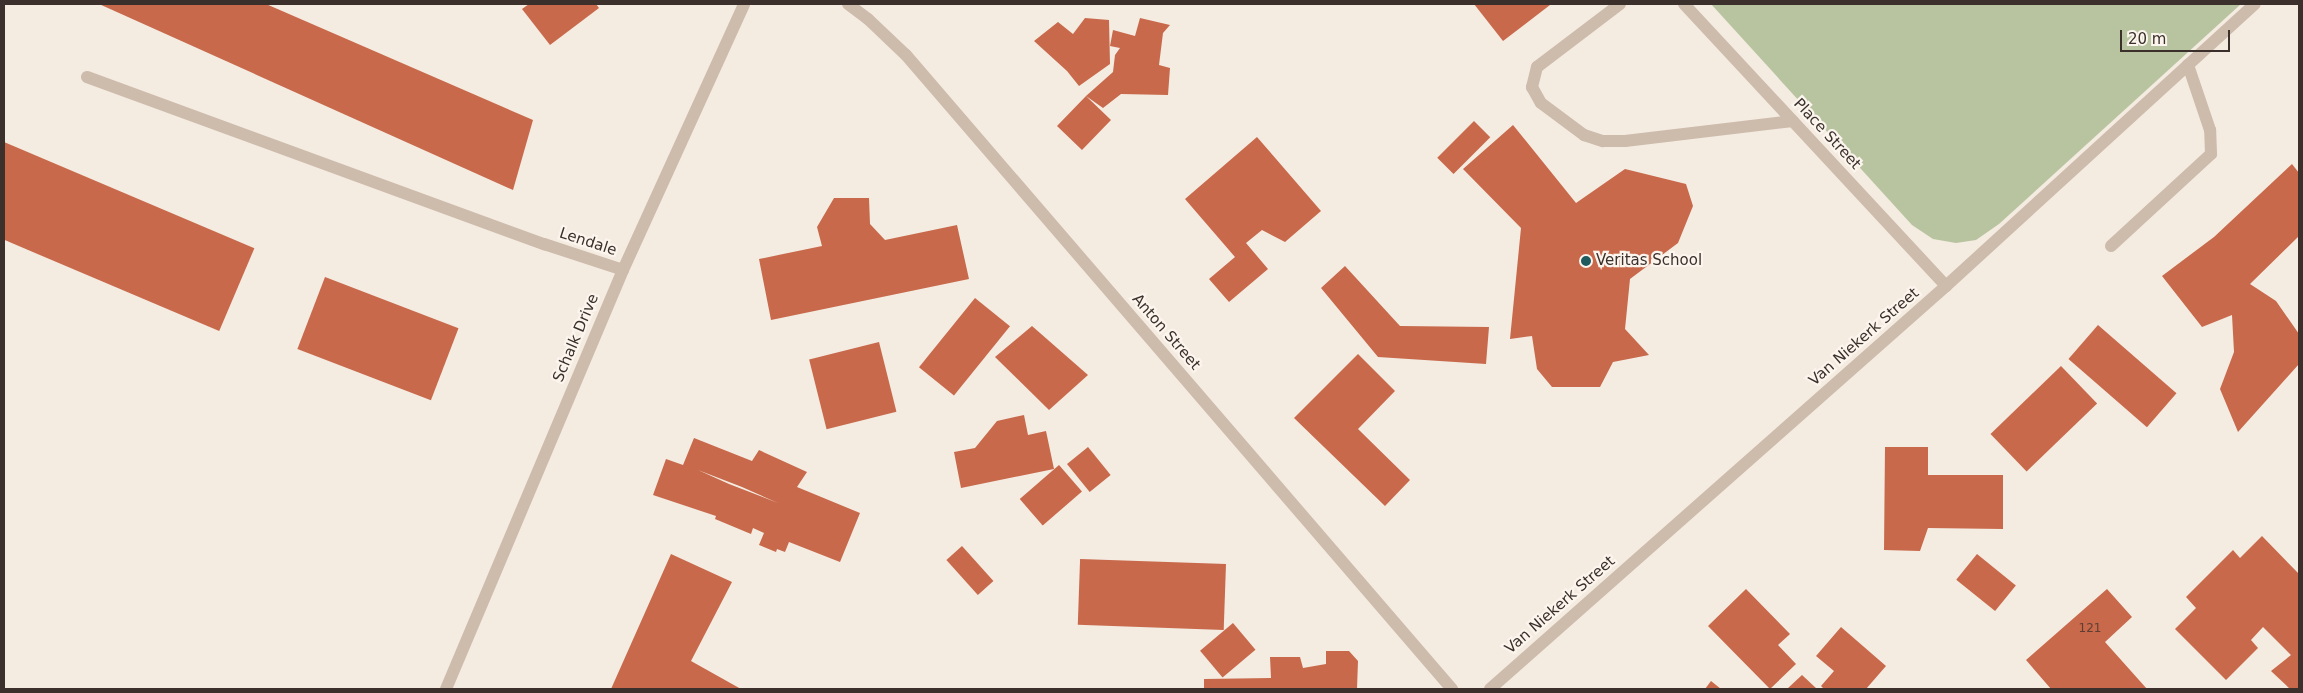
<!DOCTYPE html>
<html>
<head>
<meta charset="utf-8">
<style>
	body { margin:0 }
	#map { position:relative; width:2303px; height:693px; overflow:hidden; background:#f4ebe1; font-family:"DejaVu Sans",sans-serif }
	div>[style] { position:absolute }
	.green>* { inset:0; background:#b8c4a0 }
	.building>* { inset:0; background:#c8694b; transform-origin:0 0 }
	.lane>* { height:12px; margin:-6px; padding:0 6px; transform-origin:6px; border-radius:6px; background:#cdbbac }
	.street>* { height:12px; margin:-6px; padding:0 6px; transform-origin:6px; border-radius:6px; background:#cdbbac }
	.dots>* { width:14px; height:14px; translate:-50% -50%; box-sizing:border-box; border:2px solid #fbf5ee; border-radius:50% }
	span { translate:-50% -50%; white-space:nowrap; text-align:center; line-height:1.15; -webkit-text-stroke:4.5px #fbf5ee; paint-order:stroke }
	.number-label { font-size:12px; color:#5e3e33 }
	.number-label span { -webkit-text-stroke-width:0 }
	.street-label { font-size:15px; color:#3b302b }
	.poi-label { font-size:15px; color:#3b302b }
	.left { translate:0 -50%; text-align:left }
	.frame { position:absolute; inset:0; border:5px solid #3b302b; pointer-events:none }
	.scale { position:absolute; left:2120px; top:30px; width:110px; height:22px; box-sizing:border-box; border:2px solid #3b302b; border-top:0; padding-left:6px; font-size:15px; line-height:18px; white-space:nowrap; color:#3b302b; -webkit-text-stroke:4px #fbf5ee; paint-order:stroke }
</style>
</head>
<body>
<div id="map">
	<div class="green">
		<i style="clip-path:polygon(1711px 4px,2241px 4px,1999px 224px,1976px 240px,1956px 243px,1933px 239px,1912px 225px)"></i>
	</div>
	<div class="building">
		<i style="clip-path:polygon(99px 4px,266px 4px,533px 120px,513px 190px)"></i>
		<i style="clip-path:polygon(529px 4px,596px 4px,599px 8px,550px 45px,522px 9px)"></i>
		<i style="clip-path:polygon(1474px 4px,1548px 4px,1550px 5px,1503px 41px)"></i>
		<i style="clip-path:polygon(1085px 18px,1109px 20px,1110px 64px,1079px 86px,1067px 71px,1034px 41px,1058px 22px,1073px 34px)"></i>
		<i style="clip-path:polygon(1140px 18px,1170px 25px,1163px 33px,1159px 65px,1170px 68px,1168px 95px,1121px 94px,1103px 108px,1086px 96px,1111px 120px,1082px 150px,1057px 126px,1086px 96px,1113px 72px,1115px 55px,1120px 48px,1110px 46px,1113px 30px,1135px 36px)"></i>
		<i style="left:1474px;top:121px;width:23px;height:52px;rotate:45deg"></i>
		<i style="clip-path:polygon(1513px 125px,1576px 203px,1625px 169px,1686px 184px,1693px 206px,1678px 243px,1630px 279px,1625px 329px,1649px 355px,1613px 362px,1600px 387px,1552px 387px,1537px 369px,1532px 336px,1510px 339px,1521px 228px,1463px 169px)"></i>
		<i style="clip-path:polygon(1257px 137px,1321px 211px,1285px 242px,1262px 230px,1246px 243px,1268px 269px,1229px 302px,1209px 279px,1235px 257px,1185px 199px)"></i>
		<i style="left:4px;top:142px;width:272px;height:90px;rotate:23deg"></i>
		<i style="clip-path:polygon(2292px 164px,2299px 173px,2299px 236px,2250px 284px,2276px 301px,2299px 334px,2299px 364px,2238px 432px,2220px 389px,2234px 352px,2232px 315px,2202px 327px,2162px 276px,2214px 237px)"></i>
		<i style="clip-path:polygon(834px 198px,869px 198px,870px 224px,885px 240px,957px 225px,969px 279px,771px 320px,759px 259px,822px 246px,817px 227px)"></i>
		<i style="clip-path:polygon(1345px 266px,1400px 326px,1489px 327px,1486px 364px,1378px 357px,1321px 288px)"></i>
		<i style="left:325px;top:277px;width:143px;height:77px;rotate:21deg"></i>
		<i style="left:975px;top:298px;width:45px;height:89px;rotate:39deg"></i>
		<i style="left:2098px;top:325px;width:104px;height:45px;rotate:41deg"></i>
		<i style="clip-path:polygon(1032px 326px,1088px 375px,1049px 410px,995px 357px)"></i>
		<i style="left:879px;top:342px;width:72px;height:72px;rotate:76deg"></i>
		<i style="clip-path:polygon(1358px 354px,1395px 391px,1358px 429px,1410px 480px,1385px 506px,1294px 418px)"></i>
		<i style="left:2061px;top:366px;width:52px;height:98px;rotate:46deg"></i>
		<i style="clip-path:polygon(1024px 415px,1028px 435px,1046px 431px,1054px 469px,961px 488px,954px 452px,975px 448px,997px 421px)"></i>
		<i style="clip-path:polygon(evenodd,694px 438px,752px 461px,759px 450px,807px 472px,797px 487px,860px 513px,840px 562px,789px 542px,785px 552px,777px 549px,776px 552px,759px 545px,764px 533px,753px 528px,751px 534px,715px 519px,716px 516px,653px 495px,666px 459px,683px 465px,694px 438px,698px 470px,742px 487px,778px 503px,729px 484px,698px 470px)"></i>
		<i style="left:1088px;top:447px;width:36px;height:27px;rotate:51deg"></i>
		<i style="clip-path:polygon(1885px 447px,1928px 447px,1928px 475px,2003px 475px,2003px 529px,1928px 528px,1920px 551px,1884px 550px)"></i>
		<i style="left:1059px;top:465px;width:35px;height:52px;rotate:49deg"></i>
		<i style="clip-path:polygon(2262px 536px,2299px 574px,2299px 689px,2290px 689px,2271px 671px,2291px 655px,2263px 627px,2251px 640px,2258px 648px,2226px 680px,2175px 629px,2196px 608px,2186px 597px,2233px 550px,2240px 558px)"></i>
		<i style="left:962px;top:546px;width:47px;height:21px;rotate:48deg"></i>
		<i style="clip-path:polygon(671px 554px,732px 582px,691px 661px,741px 689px,611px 689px)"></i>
		<i style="left:1977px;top:554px;width:50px;height:33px;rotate:39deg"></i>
		<i style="left:1226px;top:564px;width:66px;height:146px;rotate:92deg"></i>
		<i style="clip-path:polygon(1746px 589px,1790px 634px,1778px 645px,1796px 664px,1770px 689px,1708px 626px)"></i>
		<i style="clip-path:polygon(2107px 589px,2132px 617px,2105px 642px,2147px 689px,2051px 689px,2026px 660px)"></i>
		<i style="left:1233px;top:623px;width:35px;height:43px;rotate:50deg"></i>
		<i style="clip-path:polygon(1841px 627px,1886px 666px,1866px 689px,1824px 689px,1821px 686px,1834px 671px,1816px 656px)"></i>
		<i style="clip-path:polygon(1326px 651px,1349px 651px,1358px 661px,1357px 689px,1204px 689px,1204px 679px,1271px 678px,1270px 657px,1300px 657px,1303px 668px,1326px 664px)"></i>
		<i style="clip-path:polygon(1802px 675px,1817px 689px,1787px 689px)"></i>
		<i style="clip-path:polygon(1711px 681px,1721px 689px,1705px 689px)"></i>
	</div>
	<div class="lane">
		<i style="left:1620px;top:4px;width:104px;rotate:142.8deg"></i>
		<i style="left:1537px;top:67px;width:21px;rotate:104deg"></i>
		<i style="left:1532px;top:87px;width:18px;rotate:61deg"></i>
		<i style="left:1541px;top:103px;width:54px;rotate:36.7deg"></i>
		<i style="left:1584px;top:135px;width:20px;rotate:18deg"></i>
		<i style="left:1603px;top:141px;width:22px"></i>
		<i style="left:1625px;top:141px;width:169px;rotate:-6.8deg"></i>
		<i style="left:87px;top:77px;width:487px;rotate:20.1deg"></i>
		<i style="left:544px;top:244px;width:83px;rotate:18.2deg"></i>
		<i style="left:2111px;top:246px;width:136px;rotate:-42.6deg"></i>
		<i style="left:2211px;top:154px;width:24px;rotate:-92deg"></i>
		<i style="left:2210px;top:130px;width:69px;rotate:-108.7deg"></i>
	</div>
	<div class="street">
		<i style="left:848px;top:4px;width:25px;rotate:37deg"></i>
		<i style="left:868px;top:19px;width:52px;rotate:43.5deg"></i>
		<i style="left:906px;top:55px;width:837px;rotate:49.27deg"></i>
		<i style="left:1684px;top:4px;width:385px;rotate:47.1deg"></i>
		<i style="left:446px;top:689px;width:455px;rotate:-67.1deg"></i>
		<i style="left:623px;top:270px;width:292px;rotate:-65.5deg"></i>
		<i style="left:1490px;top:689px;width:609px;rotate:-41.47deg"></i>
		<i style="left:1946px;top:286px;width:418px;rotate:-42.4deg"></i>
	</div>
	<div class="dots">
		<i style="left:1586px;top:261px;background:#1f5a5e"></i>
	</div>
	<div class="number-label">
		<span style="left:2090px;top:629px">121</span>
	</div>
	<div class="street-label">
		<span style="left:1827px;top:134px;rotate:47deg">Place Street</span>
		<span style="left:588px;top:242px;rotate:18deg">Lendale</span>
		<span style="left:1166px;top:332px;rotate:49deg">Anton Street</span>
		<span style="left:1864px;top:337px;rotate:-41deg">Van Niekerk Street</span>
		<span style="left:576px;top:338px;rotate:-67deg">Schalk Drive</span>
		<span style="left:1560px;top:605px;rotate:-41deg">Van Niekerk Street</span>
	</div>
	<div class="poi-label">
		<span class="left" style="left:1596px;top:261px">Veritas School</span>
	</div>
	<div class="frame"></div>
	<div class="scale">20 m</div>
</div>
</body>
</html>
